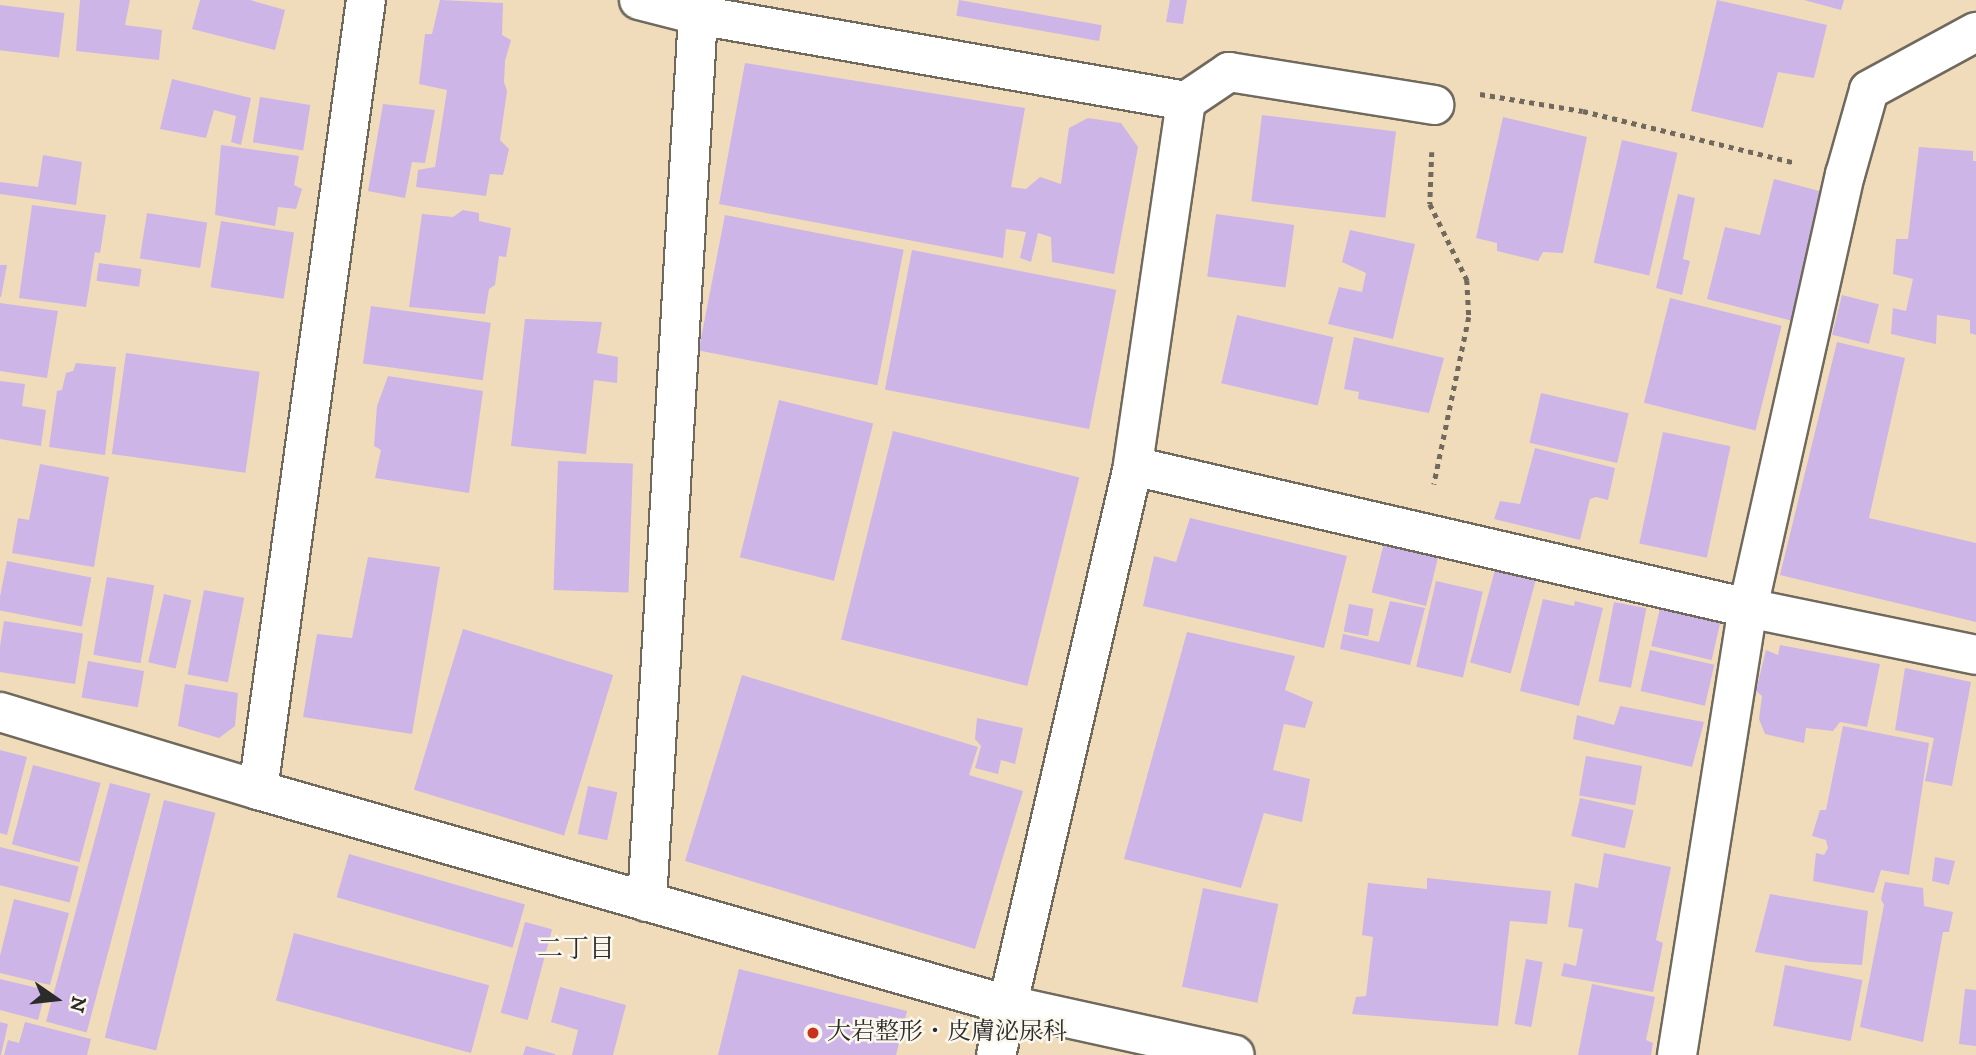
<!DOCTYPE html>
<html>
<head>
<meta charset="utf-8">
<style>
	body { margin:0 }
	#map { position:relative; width:1976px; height:1055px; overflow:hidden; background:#f0dcbb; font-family:"IM FELL DW Pica","Noto Serif JP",serif }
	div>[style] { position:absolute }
	.building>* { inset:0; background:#cdb5e7; transform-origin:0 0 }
	.path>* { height:4.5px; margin-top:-2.25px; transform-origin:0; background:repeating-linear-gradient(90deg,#70695d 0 5px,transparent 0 10px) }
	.roads { filter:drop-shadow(2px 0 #70695d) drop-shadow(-2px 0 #70695d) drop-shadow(0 2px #70695d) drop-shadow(0 -2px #70695d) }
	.minor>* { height:38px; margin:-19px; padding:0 19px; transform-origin:19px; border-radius:19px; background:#fff }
	.dots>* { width:19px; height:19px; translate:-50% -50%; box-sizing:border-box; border:4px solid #fbf7ec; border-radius:50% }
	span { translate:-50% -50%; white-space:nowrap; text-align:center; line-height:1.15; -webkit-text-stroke:5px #fbf7ec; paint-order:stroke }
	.poi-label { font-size:24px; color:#2b2b2b }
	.left { translate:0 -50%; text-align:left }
	.neighbourhood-label { font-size:26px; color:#2b2b2b }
	.north { position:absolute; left:21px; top:964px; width:70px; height:70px; -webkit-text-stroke:5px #fbf7ec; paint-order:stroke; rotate:104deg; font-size:19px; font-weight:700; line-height:28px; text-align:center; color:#2b2b2b }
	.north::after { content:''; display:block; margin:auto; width:24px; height:32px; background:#2b2b2b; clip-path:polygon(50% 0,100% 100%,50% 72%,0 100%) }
</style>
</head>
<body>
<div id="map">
	<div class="building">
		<i style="clip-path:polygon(80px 0,130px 0,125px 25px,162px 30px,159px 60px,76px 51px)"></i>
		<i style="clip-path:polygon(200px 0,250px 0,285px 10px,275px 50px,192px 29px)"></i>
		<i style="clip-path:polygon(440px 0,503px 3px,502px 35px,511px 40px,505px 61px,504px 82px,507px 91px,500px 140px,509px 149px,503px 175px,490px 174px,486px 196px,416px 187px,418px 170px,435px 167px,447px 90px,419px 84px,425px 34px,432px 34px)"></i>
		<i style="left:959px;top:0;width:145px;height:16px;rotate:10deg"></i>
		<i style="clip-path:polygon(1170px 0,1187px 0,1183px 24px,1166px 22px)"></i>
		<i style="clip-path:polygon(1717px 0,1827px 25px,1814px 78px,1778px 72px,1763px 128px,1691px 111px)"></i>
		<i style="clip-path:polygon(1804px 0,1844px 0,1841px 10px)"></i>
		<i style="left:0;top:5px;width:65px;height:45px;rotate:7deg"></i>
		<i style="clip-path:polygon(745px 63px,1025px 108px,1011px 187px,1026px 189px,1040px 177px,1061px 184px,1069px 128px,1088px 118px,1121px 123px,1138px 147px,1114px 274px,1052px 262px,1051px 237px,1038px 233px,1031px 262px,1020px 258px,1026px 232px,1006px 229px,1003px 258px,719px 204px)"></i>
		<i style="clip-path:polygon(172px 79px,251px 98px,241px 145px,231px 142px,236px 116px,214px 110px,206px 138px,160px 129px)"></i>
		<i style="left:260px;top:97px;width:51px;height:46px;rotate:9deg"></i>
		<i style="clip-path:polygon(383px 104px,435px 110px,425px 163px,412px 162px,405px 198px,368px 191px)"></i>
		<i style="left:1262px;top:115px;width:135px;height:87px;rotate:7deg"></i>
		<i style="clip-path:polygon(1503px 117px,1587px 137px,1563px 253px,1543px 252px,1538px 261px,1497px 251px,1497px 243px,1476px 238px)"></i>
		<i style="left:1622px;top:140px;width:57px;height:126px;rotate:13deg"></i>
		<i style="clip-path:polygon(221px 145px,299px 156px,294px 185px,302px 189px,296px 209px,278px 207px,275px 226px,215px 215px)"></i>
		<i style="clip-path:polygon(1919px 147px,1973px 151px,1973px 161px,1976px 161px,1976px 335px,1970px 333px,1970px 320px,1937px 315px,1936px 344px,1891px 334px,1893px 308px,1906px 311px,1913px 279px,1893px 274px,1896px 239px,1908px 239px)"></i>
		<i style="clip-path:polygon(43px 155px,82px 162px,76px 205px,0 194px,0 182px,38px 187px)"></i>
		<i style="clip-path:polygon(1774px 179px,1823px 192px,1793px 321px,1707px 299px,1725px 227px,1760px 235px)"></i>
		<i style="clip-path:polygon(1678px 194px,1695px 198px,1683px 259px,1690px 261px,1682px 295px,1656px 288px)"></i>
		<i style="clip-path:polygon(32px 205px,106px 215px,100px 253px,95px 252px,86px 307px,19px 298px)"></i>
		<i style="clip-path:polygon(463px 210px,479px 213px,479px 221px,511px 228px,506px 257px,499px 256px,495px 285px,489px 289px,485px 314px,409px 307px,422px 214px,453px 217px)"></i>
		<i style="left:147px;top:213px;width:61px;height:46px;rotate:9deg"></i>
		<i style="left:1216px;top:214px;width:79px;height:63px;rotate:8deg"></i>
		<i style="left:725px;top:215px;width:182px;height:138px;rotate:11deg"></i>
		<i style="left:221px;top:221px;width:74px;height:67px;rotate:9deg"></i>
		<i style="clip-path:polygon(1350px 230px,1415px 244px,1393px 339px,1328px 324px,1339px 287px,1362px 292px,1366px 273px,1342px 262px)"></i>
		<i style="left:912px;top:250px;width:208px;height:142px;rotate:11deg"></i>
		<i style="left:99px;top:263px;width:43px;height:18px;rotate:8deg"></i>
		<i style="clip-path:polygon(0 265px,7px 265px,1px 297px,0 297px)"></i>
		<i style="left:1842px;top:295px;width:38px;height:41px;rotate:14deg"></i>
		<i style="left:1670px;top:298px;width:115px;height:108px;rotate:14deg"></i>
		<i style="clip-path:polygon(0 303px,58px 311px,47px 378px,0 371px)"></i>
		<i style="left:371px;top:306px;width:121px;height:58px;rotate:8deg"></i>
		<i style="left:1237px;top:315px;width:99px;height:70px;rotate:13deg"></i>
		<i style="clip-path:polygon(525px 319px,602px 322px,597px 353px,618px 357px,617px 383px,594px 380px,586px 454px,511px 446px)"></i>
		<i style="clip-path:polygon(1354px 337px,1444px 358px,1429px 413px,1358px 399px,1359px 392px,1344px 389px)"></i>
		<i style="clip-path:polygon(1837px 342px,1905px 358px,1869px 518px,1976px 543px,1976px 622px,1780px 575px)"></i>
		<i style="left:126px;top:353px;width:135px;height:102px;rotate:8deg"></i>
		<i style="clip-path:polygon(76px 363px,116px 367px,105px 455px,49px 447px,57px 391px,62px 390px,66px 373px,73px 371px)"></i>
		<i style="clip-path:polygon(388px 376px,483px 391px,469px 493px,375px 478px,381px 450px,374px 446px,377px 406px)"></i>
		<i style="clip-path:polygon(0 381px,25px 384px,22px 406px,46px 410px,41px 446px,0 439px)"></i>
		<i style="left:1541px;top:393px;width:90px;height:51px;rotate:13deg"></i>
		<i style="left:779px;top:400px;width:97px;height:162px;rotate:14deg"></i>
		<i style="left:893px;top:431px;width:192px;height:215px;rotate:14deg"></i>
		<i style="left:1663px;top:432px;width:69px;height:114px;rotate:12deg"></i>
		<i style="clip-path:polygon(1535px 448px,1615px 468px,1608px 500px,1596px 497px,1590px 499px,1580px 540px,1494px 519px,1500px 501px,1520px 504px)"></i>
		<i style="left:558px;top:461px;width:75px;height:129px;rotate:2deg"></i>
		<i style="clip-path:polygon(40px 464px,109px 477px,94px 567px,12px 553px,18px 518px,29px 520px)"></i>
		<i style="clip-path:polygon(1190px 518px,1347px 556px,1324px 648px,1143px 606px,1154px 556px,1176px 562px)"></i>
		<i style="left:1384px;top:543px;width:56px;height:51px;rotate:14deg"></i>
		<i style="clip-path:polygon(368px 557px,440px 567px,412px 734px,303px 717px,317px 634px,352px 638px)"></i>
		<i style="left:7px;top:561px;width:86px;height:50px;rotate:11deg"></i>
		<i style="left:1496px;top:566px;width:42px;height:100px;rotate:15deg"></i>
		<i style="left:107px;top:577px;width:48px;height:79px;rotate:10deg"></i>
		<i style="left:1436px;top:581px;width:48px;height:88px;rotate:13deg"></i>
		<i style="left:204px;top:590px;width:41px;height:86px;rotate:11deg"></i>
		<i style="left:164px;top:594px;width:28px;height:70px;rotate:13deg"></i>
		<i style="clip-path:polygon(1543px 599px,1574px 606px,1575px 601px,1603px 608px,1579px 706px,1520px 691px)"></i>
		<i style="clip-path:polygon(1390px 601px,1425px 608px,1410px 665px,1340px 649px,1343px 634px,1379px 642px)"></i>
		<i style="left:1614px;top:602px;width:33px;height:81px;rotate:11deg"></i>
		<i style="left:1349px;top:604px;width:25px;height:28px;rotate:11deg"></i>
		<i style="left:1660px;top:608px;width:62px;height:39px;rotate:13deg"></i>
		<i style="left:4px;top:621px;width:80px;height:51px;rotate:9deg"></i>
		<i style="left:463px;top:629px;width:157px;height:168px;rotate:17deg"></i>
		<i style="clip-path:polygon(1187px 632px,1295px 656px,1285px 690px,1313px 702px,1305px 728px,1284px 724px,1273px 770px,1310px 779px,1302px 822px,1264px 813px,1241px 888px,1124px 859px)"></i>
		<i style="clip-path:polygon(1780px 645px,1880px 664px,1867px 727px,1840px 722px,1833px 731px,1806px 728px,1804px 743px,1765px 734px,1759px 719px,1762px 696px,1756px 691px,1766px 650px,1778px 655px)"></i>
		<i style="left:1650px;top:650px;width:66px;height:42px;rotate:13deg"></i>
		<i style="left:88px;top:661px;width:57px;height:37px;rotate:10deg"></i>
		<i style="clip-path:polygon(1905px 668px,1971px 682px,1952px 786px,1925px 781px,1934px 738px,1895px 730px)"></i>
		<i style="clip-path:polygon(742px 675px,978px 747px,969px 775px,1023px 791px,975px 949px,685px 861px)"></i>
		<i style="clip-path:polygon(185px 684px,238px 693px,235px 726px,219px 738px,178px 726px)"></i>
		<i style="clip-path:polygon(1620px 706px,1704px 722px,1692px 767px,1573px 739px,1577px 715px,1614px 725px)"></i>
		<i style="clip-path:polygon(977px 718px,1023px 728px,1015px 764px,1001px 760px,998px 774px,975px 768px,981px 746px,975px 739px)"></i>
		<i style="clip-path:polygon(1843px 726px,1929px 743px,1909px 875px,1881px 870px,1874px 893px,1813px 881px,1816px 853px,1824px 855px,1828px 848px,1826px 840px,1812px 836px,1820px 810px,1826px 810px)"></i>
		<i style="clip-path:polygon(0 750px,27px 757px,7px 835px,0 833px)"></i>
		<i style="left:1586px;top:756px;width:57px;height:40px;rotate:10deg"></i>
		<i style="left:33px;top:765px;width:70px;height:82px;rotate:15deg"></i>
		<i style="left:110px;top:783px;width:42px;height:247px;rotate:15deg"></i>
		<i style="left:588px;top:786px;width:30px;height:49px;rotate:12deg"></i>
		<i style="left:1580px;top:798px;width:55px;height:39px;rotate:13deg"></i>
		<i style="left:164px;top:800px;width:53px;height:245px;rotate:14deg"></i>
		<i style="left:0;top:847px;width:81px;height:37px;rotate:14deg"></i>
		<i style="clip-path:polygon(1604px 853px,1671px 867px,1656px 940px,1663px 943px,1653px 992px,1561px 976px,1564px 963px,1576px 966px,1583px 929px,1568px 927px,1575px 883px,1598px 888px)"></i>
		<i style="left:349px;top:854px;width:183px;height:45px;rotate:16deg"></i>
		<i style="clip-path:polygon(1935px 857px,1955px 861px,1949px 885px,1932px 881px)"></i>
		<i style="clip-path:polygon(1427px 878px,1551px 891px,1547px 924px,1510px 921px,1498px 1026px,1352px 1014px,1356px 997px,1366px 996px,1373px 937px,1362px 935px,1368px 883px,1427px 889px)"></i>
		<i style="clip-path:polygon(1885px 882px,1923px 888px,1924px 906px,1953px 912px,1949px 932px,1943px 932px,1923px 1042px,1860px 1027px,1884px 905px,1881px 899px)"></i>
		<i style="left:1203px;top:888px;width:77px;height:101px;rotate:12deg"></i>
		<i style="clip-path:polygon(1770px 894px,1868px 911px,1862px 965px,1811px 962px,1755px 952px)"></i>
		<i style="clip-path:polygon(14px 899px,69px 913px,50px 985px,0 973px,0 956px)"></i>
		<i style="left:525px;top:922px;width:28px;height:94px;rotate:15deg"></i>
		<i style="left:294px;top:933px;width:202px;height:70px;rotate:15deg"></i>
		<i style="left:1526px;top:959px;width:17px;height:66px;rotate:10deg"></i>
		<i style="left:1785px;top:965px;width:79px;height:62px;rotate:11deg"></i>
		<i style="clip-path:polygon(739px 969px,907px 1011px,896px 1055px,718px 1055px)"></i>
		<i style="clip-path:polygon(0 979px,46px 990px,38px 1020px,0 1010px)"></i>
		<i style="clip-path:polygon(1592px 984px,1655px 997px,1646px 1040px,1653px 1043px,1651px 1055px,1578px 1055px)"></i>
		<i style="clip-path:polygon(560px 987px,626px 1005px,613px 1055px,572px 1055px,578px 1030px,551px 1022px)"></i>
		<i style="clip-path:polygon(1965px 989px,1976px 990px,1976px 1046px,1959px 1044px)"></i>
		<i style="clip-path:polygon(0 1022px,8px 1024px,1px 1055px,0 1055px)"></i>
		<i style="clip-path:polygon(25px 1022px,91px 1039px,87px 1055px,4px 1055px,8px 1040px,19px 1043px)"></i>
		<i style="clip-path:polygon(526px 1046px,555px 1054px,555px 1055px,523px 1055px)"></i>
	</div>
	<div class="path">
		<i style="left:1480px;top:94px;width:104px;rotate:9.4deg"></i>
		<i style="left:1583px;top:111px;width:219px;rotate:13.7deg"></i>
		<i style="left:1432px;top:152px;width:52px;rotate:92.2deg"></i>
		<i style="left:1430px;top:204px;width:85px;rotate:64deg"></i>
		<i style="left:1467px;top:280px;width:37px;rotate:87deg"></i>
		<i style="left:1469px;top:317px;width:171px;rotate:101.8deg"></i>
	</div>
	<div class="roads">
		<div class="minor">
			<i style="left:639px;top:0;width:61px;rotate:14.3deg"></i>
			<i style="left:698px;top:15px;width:496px;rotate:10deg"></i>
			<i style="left:1186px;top:101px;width:369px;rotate:98.3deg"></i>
			<i style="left:1133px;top:466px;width:605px;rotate:103.09deg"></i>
			<i style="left:1186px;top:101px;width:52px;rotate:-34deg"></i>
			<i style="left:1229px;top:72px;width:208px;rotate:9.1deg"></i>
			<i style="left:1133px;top:466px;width:631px;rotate:13deg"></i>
			<i style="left:1748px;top:608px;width:233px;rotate:11.6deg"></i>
			<i style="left:0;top:712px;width:270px;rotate:16.8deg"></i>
			<i style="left:258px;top:790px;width:780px;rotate:16deg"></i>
			<i style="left:1008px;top:1005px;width:232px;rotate:12.4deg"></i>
			<i style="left:258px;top:790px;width:797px;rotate:-82.22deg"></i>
			<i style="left:647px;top:902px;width:888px;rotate:-86.71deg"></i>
			<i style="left:1677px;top:1055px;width:453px;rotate:-81deg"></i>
			<i style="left:1748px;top:608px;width:444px;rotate:-77.4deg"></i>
			<i style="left:1845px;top:175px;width:88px;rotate:-74.2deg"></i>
			<i style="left:1869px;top:90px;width:122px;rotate:-28.5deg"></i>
		</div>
	</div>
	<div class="dots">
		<i style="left:813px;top:1033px;background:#c8321e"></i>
	</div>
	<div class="poi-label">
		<span class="left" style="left:827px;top:1033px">大岩整形・皮膚泌尿科</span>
	</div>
	<div class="neighbourhood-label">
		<span style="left:576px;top:950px">二丁目</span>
	</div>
	<div class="north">N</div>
</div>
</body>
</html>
